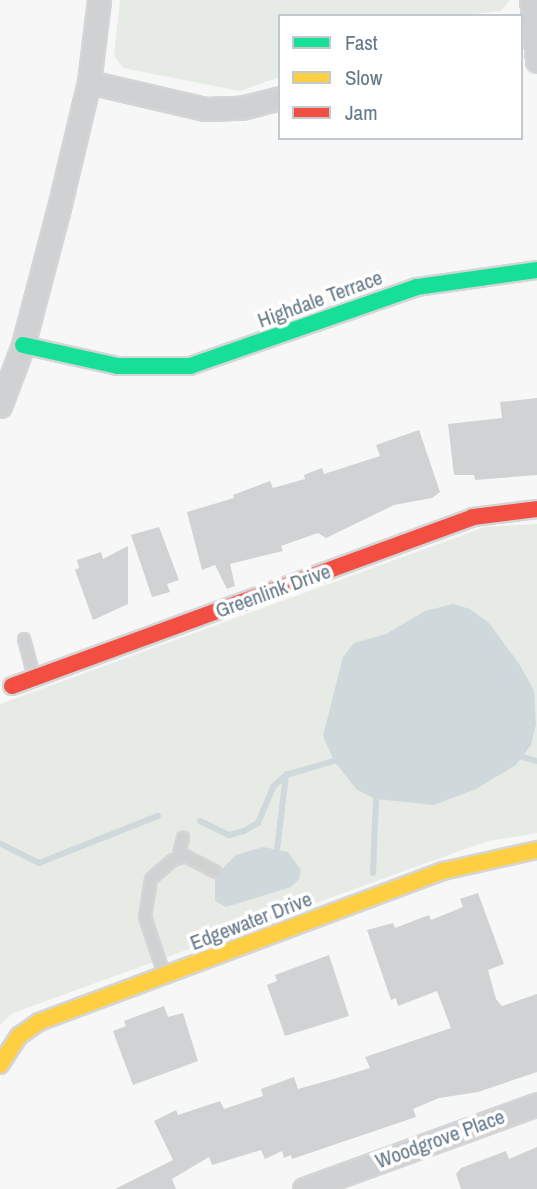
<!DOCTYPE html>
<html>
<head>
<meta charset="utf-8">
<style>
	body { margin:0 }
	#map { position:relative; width:537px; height:1189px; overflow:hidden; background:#f7f7f7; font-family:"Archivo Narrow",sans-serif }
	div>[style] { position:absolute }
	.green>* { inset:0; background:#e7ebe5 }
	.water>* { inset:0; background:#cfd8da }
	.stream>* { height:6px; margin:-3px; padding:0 3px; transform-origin:3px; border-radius:3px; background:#cfd8da }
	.building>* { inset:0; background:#d0d2d3 }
	.roads { filter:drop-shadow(2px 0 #d4d5d6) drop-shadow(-2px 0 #d4d5d6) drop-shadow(0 2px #d4d5d6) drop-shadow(0 -2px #d4d5d6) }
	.lane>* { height:10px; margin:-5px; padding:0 5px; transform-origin:5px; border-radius:5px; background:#cfd1d2 }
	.street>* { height:21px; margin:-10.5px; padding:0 10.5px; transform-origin:10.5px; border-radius:10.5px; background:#cfd1d2 }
	.fast>* { height:16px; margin:-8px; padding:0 8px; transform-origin:8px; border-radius:8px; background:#16e098 }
	.slow>* { height:16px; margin:-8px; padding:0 8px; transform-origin:8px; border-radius:8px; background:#ffcf43 }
	.jam>* { height:16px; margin:-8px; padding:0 8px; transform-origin:8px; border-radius:8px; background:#f24e42 }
	span { translate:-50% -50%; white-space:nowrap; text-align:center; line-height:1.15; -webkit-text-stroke:7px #fff; paint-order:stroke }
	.street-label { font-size:21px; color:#667988 }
	.legend { position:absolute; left:278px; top:14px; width:245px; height:126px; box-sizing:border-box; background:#fff; border:2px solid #c2c9cf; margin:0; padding:9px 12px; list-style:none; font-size:21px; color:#667988 }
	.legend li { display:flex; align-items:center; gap:14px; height:35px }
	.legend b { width:35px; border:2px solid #c2c9cf }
</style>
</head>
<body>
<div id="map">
	<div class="green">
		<i style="clip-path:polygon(120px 0,510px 0,501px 11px,457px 16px,280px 16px,280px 77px,240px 91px,123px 68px,114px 56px)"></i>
		<i style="clip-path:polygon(537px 524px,537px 833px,488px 841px,429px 862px,13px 1013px,0 1025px,0 704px,485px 527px)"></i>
	</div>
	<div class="water">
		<i style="clip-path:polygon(453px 604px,470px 609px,489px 623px,520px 665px,534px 691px,536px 724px,531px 745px,516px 765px,476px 789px,434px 805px,376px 799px,357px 790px,334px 761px,323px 736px,343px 657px,354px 643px,386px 634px,425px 611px)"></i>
		<i style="clip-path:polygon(263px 847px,288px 852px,301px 870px,299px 879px,291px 887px,226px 907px,215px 901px,215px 876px,236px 855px)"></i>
	</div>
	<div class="stream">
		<i style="left:522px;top:757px;width:16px;rotate:15deg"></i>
		<i style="left:200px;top:821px;width:32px;rotate:26deg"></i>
		<i style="left:229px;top:835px;width:16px;rotate:-15deg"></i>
		<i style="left:244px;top:831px;width:16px;rotate:-30deg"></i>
		<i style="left:258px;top:823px;width:39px;rotate:-67deg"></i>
		<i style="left:273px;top:787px;width:18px;rotate:-43deg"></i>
		<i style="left:286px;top:775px;width:50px;rotate:-16.3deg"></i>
		<i style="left:1px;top:844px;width:42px;rotate:26.6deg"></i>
		<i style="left:39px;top:863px;width:128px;rotate:-21.6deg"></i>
		<i style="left:277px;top:850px;width:76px;rotate:-83.2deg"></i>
		<i style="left:373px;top:873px;width:74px;rotate:-87.7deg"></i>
	</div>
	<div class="building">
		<i style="clip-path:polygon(537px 398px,537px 475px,475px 480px,474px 475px,454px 475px,448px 424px,502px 418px,500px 402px)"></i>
		<i style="clip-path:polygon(419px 430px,440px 492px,432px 498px,394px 505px,326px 538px,318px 533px,281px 546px,283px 551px,230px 564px,235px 586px,227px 589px,215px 565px,202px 570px,187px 512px,234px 498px,233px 495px,270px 481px,273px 488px,305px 479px,304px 475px,322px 468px,324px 474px,380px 456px,376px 445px)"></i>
		<i style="clip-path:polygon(159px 527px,179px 580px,167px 584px,170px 592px,152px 597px,131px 535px)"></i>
		<i style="clip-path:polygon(128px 546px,128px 604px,93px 620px,75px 570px,79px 568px,77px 560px,101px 552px,103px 559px)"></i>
		<i style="clip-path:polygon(478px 893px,504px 964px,488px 970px,496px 999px,502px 1006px,537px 994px,537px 1072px,478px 1092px,439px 1098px,413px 1109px,416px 1117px,292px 1159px,291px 1155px,284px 1158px,282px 1151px,265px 1159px,261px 1150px,212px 1165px,209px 1157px,172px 1179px,176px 1189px,115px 1189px,173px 1160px,154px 1121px,176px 1110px,178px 1115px,220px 1101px,224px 1109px,263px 1096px,261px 1089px,294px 1077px,298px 1089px,330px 1080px,370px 1068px,365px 1057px,451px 1028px,437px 991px,398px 1006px,396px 998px,391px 1000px,367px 930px,393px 923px,395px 928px,429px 915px,431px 920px,463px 907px,460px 899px)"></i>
		<i style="clip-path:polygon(329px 955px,349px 1016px,285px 1036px,267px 985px,277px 981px,275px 975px)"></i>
		<i style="clip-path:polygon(164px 1006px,168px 1017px,183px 1013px,198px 1061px,133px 1085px,113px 1031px,126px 1026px,124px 1021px)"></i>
		<i style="clip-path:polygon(537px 1147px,537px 1189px,461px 1189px,456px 1174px,461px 1168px,506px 1151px,509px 1159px)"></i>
	</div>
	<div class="roads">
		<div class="lane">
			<i style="left:24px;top:639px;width:39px;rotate:75deg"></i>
			<i style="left:178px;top:858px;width:21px;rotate:-76deg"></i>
			<i style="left:164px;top:974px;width:60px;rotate:-108.4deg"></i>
			<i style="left:145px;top:917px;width:38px;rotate:-81deg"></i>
			<i style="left:151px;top:879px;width:29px;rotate:-41deg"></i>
			<i style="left:173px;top:860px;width:13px;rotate:-18deg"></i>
			<i style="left:185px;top:856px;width:34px;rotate:27deg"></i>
		</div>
		<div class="street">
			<i style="left:531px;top:0;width:61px;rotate:84.4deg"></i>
			<i style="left:89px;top:82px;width:119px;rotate:13.1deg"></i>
			<i style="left:205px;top:109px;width:36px;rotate:-2deg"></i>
			<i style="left:241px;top:108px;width:40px;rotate:-14.4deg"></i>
			<i style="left:0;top:406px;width:65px;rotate:-69.3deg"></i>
			<i style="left:23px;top:345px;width:138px;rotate:-75.3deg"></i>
			<i style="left:58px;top:212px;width:134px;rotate:-76.6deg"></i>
			<i style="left:89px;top:82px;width:83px;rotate:-83deg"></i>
			<i style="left:304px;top:1189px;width:248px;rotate:-20deg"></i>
		</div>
		<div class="fast">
			<i style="left:23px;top:345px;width:97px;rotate:12.5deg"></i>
			<i style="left:118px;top:366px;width:72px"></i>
			<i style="left:190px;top:366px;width:240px;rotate:-19.2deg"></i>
			<i style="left:417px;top:287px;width:121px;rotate:-8.1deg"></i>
		</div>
		<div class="slow">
			<i style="left:0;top:1065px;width:35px;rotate:-57deg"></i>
			<i style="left:19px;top:1036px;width:24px;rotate:-35deg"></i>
			<i style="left:39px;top:1022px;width:431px;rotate:-20.5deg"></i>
			<i style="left:443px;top:871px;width:96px;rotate:-12.6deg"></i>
		</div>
		<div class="jam">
			<i style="left:12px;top:686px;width:491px;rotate:-20.1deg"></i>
			<i style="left:473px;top:517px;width:64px;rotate:-7.1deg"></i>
		</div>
	</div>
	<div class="street-label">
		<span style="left:320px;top:299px;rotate:-20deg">Highdale Terrace</span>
		<span style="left:273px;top:591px;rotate:-20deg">Greenlink Drive</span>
		<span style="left:251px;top:921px;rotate:-21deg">Edgewater Drive</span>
		<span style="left:440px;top:1139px;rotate:-20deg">Woodgrove Place</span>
	</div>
	<ul class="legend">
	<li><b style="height:9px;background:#16e098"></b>Fast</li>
	<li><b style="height:9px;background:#ffcf43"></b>Slow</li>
	<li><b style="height:9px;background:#f24e42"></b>Jam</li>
	</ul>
</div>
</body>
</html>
